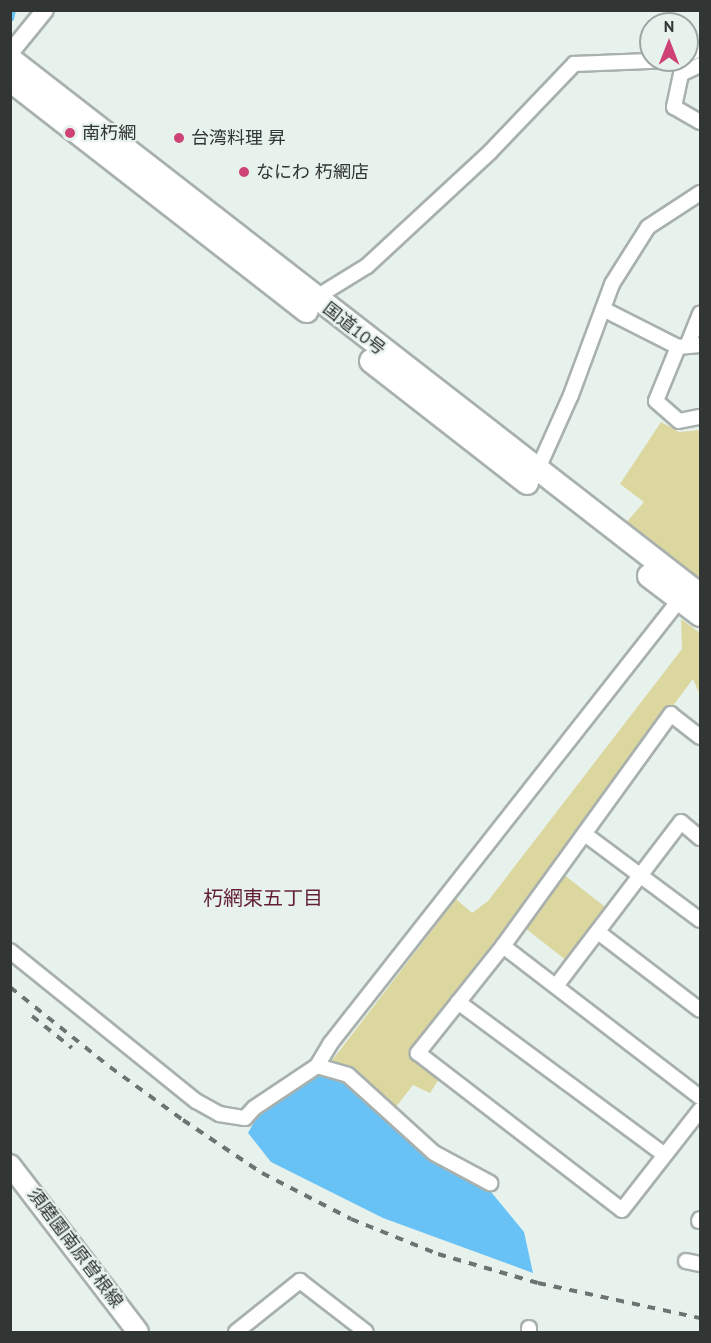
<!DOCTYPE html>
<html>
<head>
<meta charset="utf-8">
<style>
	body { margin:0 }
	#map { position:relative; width:711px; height:1343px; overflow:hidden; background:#e7f2ed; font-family:"PT Sans","Noto Sans JP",sans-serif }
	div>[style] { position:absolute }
	.green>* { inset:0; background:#dcd69f; transform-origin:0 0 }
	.water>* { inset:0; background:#68c2f6 }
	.stream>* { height:4px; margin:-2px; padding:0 2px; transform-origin:2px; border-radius:2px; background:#68c2f6 }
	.roads { filter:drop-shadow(2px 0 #a8b1ad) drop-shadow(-2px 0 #a8b1ad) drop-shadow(0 2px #a8b1ad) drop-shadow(0 -2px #a8b1ad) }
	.minor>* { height:14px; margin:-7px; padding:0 7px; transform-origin:7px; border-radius:7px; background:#fff }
	.tertiary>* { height:16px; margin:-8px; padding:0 8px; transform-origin:8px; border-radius:8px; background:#fff }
	.secondary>* { height:20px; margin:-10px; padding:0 10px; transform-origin:10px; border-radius:10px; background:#fff }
	.trunk>* { height:22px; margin:-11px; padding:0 11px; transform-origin:11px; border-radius:11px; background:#fff }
	.rail>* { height:4px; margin-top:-2px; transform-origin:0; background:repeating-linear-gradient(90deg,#6c7370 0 8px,transparent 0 16px) }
	.dots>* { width:16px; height:16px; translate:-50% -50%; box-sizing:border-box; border:3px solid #e7f2ed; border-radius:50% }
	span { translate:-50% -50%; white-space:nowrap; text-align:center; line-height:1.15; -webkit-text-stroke:4.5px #e7f2ed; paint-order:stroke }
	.poi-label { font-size:18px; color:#313533 }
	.left { translate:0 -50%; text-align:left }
	.street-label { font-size:18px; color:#313533 }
	.neighbourhood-label { font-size:20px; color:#611e36 }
	.frame { position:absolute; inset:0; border:12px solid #313533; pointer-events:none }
	.north { position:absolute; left:639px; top:12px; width:60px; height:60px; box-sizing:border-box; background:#e7f2ed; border:2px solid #9ea6a3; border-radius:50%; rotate:0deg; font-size:16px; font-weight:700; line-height:24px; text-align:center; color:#313533 }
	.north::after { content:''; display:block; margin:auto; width:21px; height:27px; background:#ce4276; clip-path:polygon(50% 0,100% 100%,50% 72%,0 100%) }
</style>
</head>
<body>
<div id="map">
	<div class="green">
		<i style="clip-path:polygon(661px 422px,679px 432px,700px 430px,700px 581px,625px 524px,644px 502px,620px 484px)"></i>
		<i style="clip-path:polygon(681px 619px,700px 633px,700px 695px,693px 679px,411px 1052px,441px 1076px,430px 1093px,413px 1085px,392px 1112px,327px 1067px,456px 899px,472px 913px,488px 901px,682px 649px)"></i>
		<i style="left:563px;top:874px;width:56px;height:66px;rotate:38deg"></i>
	</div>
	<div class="water">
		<i style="clip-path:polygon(321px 1074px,343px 1079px,430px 1158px,487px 1187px,524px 1232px,533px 1273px,383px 1218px,271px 1162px,248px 1133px,258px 1115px)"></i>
	</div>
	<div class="stream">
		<i style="left:12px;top:19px;width:9px;rotate:-77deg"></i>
	</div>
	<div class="roads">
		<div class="minor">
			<i style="left:687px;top:55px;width:14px;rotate:-25deg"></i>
			<i style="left:700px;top:65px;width:21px;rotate:155deg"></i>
			<i style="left:681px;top:74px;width:34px;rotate:102deg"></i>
			<i style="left:674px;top:107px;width:30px;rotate:30deg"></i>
			<i style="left:315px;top:298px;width:61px;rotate:-31.6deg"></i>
			<i style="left:367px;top:266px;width:168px;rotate:-42.8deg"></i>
			<i style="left:490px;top:152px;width:122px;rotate:-46.3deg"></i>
			<i style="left:574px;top:64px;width:100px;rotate:-2.3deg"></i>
			<i style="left:605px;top:310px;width:82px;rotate:26.9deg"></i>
			<i style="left:678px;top:347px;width:22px;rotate:-5deg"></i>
			<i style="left:687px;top:346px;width:35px;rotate:-68deg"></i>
			<i style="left:678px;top:347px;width:58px;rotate:112.2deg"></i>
			<i style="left:656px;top:401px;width:30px;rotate:41deg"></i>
			<i style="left:679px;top:421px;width:21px;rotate:-11deg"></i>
			<i style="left:537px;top:471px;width:83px;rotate:-65.9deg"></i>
			<i style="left:571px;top:395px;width:118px;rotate:-69.7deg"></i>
			<i style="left:612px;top:284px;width:67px;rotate:-57.7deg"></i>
			<i style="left:648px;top:227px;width:62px;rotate:-33.2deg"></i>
			<i style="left:700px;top:737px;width:37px;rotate:-142deg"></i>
			<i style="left:671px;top:714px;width:286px;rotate:125.9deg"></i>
			<i style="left:503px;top:946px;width:137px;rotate:128.5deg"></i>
			<i style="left:418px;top:1053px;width:257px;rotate:37.6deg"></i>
			<i style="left:622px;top:1210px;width:127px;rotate:-52deg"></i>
			<i style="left:586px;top:835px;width:142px;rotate:36.7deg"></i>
			<i style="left:598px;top:932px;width:128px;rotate:37.4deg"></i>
			<i style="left:503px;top:946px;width:248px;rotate:37.5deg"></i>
			<i style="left:10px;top:951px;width:239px;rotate:38.9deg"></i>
			<i style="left:196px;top:1101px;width:26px;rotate:29deg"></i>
			<i style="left:219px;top:1114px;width:26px;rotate:9deg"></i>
			<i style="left:245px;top:1118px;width:13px;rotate:-48deg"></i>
			<i style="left:254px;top:1108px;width:76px;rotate:-33.7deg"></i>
			<i style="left:317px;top:1066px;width:26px;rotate:-59deg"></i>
			<i style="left:330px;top:1044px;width:573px;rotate:-51.81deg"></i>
			<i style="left:556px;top:986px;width:206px;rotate:-52.7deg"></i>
			<i style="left:681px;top:822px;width:25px;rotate:40deg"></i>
			<i style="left:458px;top:1002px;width:257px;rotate:36.5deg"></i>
			<i style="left:317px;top:1066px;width:32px;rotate:16deg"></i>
			<i style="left:348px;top:1075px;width:116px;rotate:42.2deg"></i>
			<i style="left:434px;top:1153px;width:64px;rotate:28.2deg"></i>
			<i style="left:699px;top:1221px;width:2px;rotate:-63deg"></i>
			<i style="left:686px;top:1261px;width:14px;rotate:12deg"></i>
			<i style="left:529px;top:1328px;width:4px;rotate:90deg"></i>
			<i style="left:236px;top:1332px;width:82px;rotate:-38.6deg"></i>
			<i style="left:300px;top:1281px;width:83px;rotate:37.7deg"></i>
		</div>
		<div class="tertiary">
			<i style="left:10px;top:53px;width:55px;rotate:-50.9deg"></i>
		</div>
		<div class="secondary">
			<i style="left:10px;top:1165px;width:210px;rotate:52.5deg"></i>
		</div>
		<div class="trunk">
			<i style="left:10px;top:59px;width:874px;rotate:37.84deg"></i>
			<i style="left:10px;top:80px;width:376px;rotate:37.9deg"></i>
			<i style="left:371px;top:361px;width:198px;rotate:38deg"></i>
			<i style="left:649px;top:576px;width:64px;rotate:37.4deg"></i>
		</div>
	</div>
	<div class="rail">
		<i style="left:10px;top:987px;width:128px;rotate:38.7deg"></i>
		<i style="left:110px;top:1067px;width:90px;rotate:36deg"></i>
		<i style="left:183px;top:1120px;width:95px;rotate:33.9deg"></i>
		<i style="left:262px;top:1173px;width:100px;rotate:27.3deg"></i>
		<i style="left:351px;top:1219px;width:94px;rotate:21.9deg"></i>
		<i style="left:438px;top:1254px;width:104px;rotate:16.2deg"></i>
		<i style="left:538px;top:1283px;width:166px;rotate:12.2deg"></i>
		<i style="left:32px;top:1016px;width:51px;rotate:38.7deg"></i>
	</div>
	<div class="dots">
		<i style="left:70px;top:133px;background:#ce4276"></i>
		<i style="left:179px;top:138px;background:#ce4276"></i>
		<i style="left:244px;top:172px;background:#ce4276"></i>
	</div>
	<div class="poi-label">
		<span class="left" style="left:82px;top:133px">南朽網</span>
		<span class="left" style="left:191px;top:138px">台湾料理 昇</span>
		<span class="left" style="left:256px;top:172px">なにわ 朽網店</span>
	</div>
	<div class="street-label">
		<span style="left:354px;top:329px;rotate:38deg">国道10号</span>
		<span style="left:75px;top:1248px;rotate:53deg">須磨園南原曽根線</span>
	</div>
	<div class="neighbourhood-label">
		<span style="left:263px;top:898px">朽網東五丁目</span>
	</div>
	<div class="frame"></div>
	<div class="north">N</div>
</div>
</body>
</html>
